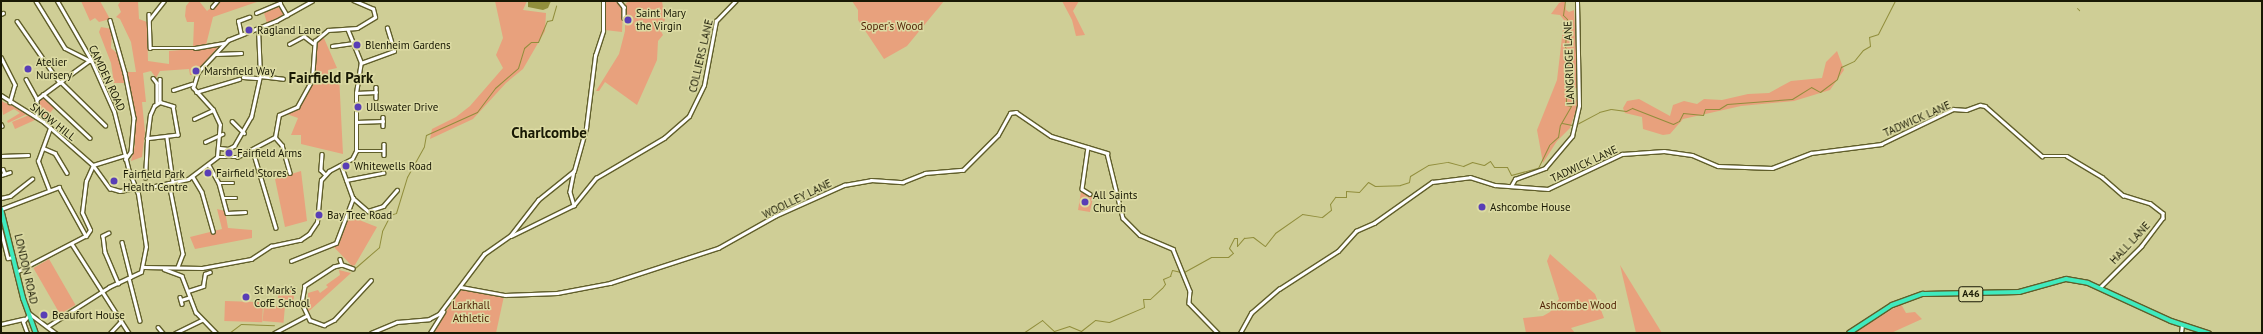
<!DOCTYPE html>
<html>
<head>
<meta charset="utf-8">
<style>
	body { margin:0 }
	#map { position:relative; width:2263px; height:334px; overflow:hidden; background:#cfce96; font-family:"PT Sans",sans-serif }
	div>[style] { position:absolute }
	.green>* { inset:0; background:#e8a17d; transform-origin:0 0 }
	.round { border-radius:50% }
	.water>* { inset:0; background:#918e3c }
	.stream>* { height:1px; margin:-0.5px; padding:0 0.5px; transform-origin:0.5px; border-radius:0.5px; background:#918e3c }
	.roads { filter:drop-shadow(1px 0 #605e2a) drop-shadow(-1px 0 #605e2a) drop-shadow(0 1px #605e2a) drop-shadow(0 -1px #605e2a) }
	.minor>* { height:2.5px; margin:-1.25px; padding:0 1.25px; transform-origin:1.25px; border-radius:1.25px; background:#fff }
	.trunk>* { height:4px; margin:-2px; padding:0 2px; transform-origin:2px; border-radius:2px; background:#3feabe }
	.dots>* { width:11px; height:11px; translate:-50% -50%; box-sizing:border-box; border:2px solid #dcdba3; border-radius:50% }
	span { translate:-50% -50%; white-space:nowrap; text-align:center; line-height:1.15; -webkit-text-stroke:3px #dcdba3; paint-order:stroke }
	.shield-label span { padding:1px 3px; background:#dcdba3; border:1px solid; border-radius:3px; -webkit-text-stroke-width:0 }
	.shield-label { font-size:10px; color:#191904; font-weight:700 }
	.poi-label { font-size:11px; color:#191904 }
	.left { translate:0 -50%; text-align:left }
	.park-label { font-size:11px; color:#522306 }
	.street-label { font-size:11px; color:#191904 }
	.district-label { font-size:15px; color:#191904; font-weight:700 }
	.frame { position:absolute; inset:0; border:2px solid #191904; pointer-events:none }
</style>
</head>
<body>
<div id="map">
	<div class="green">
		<i style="clip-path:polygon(81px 1px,100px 1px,110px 19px,99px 22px,95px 18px,90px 21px)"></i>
		<i style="clip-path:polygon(121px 1px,138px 1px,139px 19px,147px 22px,148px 61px,169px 64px,169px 51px,218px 47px,194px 75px,190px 75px,189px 69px,160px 71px,156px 78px,151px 71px,143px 73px,146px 102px,142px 102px,145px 132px,142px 157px,131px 161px,135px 145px,135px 112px,125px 83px,114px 83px,111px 63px,99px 32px,101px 27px,112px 29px,111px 48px,119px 55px,122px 72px,136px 72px,131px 42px,120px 19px,116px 17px,121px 12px,118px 5px)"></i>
		<i style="clip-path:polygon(190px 1px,199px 1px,207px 11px,219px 1px,260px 1px,213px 17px,206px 45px,193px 48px,194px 22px,187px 22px,185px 16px,186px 6px)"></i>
		<i style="clip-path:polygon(495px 1px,527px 1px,523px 10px,546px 13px,545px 31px,523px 69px,506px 83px,473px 119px,430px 139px,432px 129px,456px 117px,470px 106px,503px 68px,496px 55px,503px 38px)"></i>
		<i style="clip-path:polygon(605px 1px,615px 1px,623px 8px,622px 32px,605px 30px)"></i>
		<i style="clip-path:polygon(629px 1px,662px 1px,665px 20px,660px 29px,663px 35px,658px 41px,657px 60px,637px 105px,605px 82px,599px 91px,596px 91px,619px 54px,625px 31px,625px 4px)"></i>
		<i style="clip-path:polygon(852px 1px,944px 1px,907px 46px,884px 59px,858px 20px,858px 10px)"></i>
		<i style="clip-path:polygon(1062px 1px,1079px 1px,1073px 11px,1085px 35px,1076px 36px,1072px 20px)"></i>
		<i style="clip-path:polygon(1565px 1px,1566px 10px,1569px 12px,1574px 10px,1578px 88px,1573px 88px,1571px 96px,1577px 100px,1577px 107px,1570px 128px,1557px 141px,1543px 163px,1537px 130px,1557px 80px,1564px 20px,1560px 15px,1551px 14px,1559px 3px)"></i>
		<i style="clip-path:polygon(280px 6px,285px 14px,267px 23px,264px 13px)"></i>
		<i style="clip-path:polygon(323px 36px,337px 68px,328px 70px,330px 87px,330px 76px,339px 75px,343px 154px,301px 144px,301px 135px,291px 135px,298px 118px,284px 113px,298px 109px,305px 97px,316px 67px,316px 44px)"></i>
		<i style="clip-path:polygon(1837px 51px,1844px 70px,1830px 90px,1794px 101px,1741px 106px,1683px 119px,1670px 134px,1663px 135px,1643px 129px,1642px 117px,1625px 113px,1623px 108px,1627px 101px,1639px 99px,1670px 116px,1673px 105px,1684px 101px,1697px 104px,1704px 99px,1722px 100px,1748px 94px,1769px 93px,1791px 81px,1822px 78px,1826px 62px)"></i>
		<i style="clip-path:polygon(44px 96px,55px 107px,44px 120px,38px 116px,39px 101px)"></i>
		<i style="clip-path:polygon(1px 99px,3px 102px,9px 104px,27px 114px,8px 123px,7px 121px,20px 113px,14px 109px,3px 115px)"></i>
		<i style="clip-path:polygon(29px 115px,35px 120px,15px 129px,12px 122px)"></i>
		<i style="clip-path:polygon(301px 171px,307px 221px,285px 227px,275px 179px)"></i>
		<i style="clip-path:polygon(1081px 192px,1093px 197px,1090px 212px,1078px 210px)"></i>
		<i style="clip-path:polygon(217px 209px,225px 211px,228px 228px,252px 230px,252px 238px,195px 249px,190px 237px,222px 229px)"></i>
		<i style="clip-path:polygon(349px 216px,377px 227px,355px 265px,352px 266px,333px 246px,339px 244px)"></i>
		<i style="clip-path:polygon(1550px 254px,1595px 294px,1604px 318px,1571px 328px,1575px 333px,1526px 333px,1523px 318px,1543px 316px,1550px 312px,1559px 299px,1547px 261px)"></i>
		<i style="left:49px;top:259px;width:53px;height:18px;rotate:60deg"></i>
		<i style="clip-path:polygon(1620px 265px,1662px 333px,1636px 333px)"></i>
		<i style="clip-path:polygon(339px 270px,351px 273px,308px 312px,308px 293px,318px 290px,320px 293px,328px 287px,326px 285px,340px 275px)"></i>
		<i class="round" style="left:278px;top:289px;width:16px;height:16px"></i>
		<i style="clip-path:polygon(462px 289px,504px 296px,496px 333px,431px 333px)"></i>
		<i style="left:225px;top:301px;width:38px;height:20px;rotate:2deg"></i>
		<i style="clip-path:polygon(1901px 304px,1906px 313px,1915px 312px,1922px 319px,1891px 333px,1853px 333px)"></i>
		<i style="left:264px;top:305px;width:21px;height:16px;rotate:5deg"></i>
	</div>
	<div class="water">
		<i style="clip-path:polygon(528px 1px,551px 1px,548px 8px,543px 10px,528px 7px)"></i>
	</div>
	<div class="stream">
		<i style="left:2077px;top:8px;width:3px;rotate:45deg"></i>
		<i style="left:1562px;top:123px;width:10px;rotate:11deg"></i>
		<i style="left:1575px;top:125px;width:27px;rotate:-28deg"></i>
		<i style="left:1599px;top:112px;width:12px;rotate:-14deg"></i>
		<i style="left:1611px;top:109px;width:15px;rotate:8deg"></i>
		<i style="left:1626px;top:111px;width:7px;rotate:-27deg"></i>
		<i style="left:1632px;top:108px;width:44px;rotate:21.3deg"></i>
		<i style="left:1673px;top:124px;width:7px;rotate:-27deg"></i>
		<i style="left:1679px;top:121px;width:9px;rotate:-63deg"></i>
		<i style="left:1683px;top:113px;width:20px;rotate:6deg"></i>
		<i style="left:1703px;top:115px;width:6px;rotate:-72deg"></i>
		<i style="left:1705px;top:109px;width:14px"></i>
		<i style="left:1719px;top:109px;width:9px;rotate:-32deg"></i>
		<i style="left:1727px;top:104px;width:65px;rotate:-4.4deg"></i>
		<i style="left:1792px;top:99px;width:22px;rotate:-32deg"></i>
		<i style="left:1811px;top:87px;width:10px;rotate:29deg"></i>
		<i style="left:1820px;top:92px;width:21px;rotate:-37deg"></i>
		<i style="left:1837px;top:79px;width:13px;rotate:-72deg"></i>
		<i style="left:1841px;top:67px;width:14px;rotate:-25deg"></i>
		<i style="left:1854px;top:61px;width:14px;rotate:-51deg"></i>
		<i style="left:1863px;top:50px;width:8px;rotate:-30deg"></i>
		<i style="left:1870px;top:46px;width:9px;rotate:-96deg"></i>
		<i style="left:1869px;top:37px;width:9px;rotate:-18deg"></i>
		<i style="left:1878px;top:34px;width:37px;rotate:-63deg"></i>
		<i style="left:355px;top:268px;width:32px;rotate:-41deg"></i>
		<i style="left:379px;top:247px;width:16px;rotate:-79deg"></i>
		<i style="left:382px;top:231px;width:18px;rotate:-63deg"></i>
		<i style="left:390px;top:215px;width:6px;rotate:-18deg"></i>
		<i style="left:396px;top:213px;width:38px;rotate:-73deg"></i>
		<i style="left:407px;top:177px;width:35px;rotate:-61deg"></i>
		<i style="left:424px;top:146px;width:11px;rotate:-80deg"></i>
		<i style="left:426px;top:135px;width:56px;rotate:-24.3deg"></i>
		<i style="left:477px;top:112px;width:30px;rotate:-53deg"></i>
		<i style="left:495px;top:88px;width:30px;rotate:-41deg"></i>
		<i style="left:518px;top:68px;width:21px;rotate:-73deg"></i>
		<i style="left:524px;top:48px;width:9px;rotate:-41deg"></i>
		<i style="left:531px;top:42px;width:7px"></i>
		<i style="left:538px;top:42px;width:23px;rotate:-67deg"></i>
		<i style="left:547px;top:21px;width:5px;rotate:-11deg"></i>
		<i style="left:552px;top:20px;width:15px;rotate:-74deg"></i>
		<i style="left:1184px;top:272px;width:31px;rotate:-29deg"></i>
		<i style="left:1211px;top:257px;width:17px"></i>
		<i style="left:1228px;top:257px;width:6px;rotate:-39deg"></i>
		<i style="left:1233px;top:253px;width:6px;rotate:-129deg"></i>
		<i style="left:1229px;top:248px;width:11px;rotate:-63deg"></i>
		<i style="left:1234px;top:238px;width:3px"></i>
		<i style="left:1237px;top:238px;width:8px;rotate:90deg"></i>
		<i style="left:1237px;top:246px;width:11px;rotate:-49deg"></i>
		<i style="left:1244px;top:238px;width:9px;rotate:-6deg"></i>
		<i style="left:1253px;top:237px;width:15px;rotate:37deg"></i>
		<i style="left:1265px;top:246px;width:16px;rotate:-52deg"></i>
		<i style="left:1275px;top:233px;width:33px;rotate:-35deg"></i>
		<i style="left:1302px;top:214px;width:20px;rotate:9deg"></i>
		<i style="left:1322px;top:217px;width:11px;rotate:-38deg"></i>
		<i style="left:1331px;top:210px;width:6px;rotate:-99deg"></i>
		<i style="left:1330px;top:204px;width:9px;rotate:-54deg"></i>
		<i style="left:1335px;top:197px;width:11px"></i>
		<i style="left:1346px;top:197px;width:6px;rotate:-90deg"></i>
		<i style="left:1346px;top:191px;width:13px;rotate:4deg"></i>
		<i style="left:1359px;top:192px;width:13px;rotate:-48deg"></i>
		<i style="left:1368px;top:182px;width:8px;rotate:30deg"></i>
		<i style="left:1375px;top:186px;width:25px;rotate:-2deg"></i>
		<i style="left:1400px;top:185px;width:9px;rotate:-18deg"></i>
		<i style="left:1409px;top:182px;width:6px;rotate:-81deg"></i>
		<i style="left:1410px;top:176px;width:21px;rotate:-31deg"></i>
		<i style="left:1428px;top:165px;width:20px;rotate:-9deg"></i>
		<i style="left:1448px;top:162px;width:16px;rotate:15deg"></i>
		<i style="left:1463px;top:166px;width:10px;rotate:-24deg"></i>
		<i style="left:1472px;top:162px;width:12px;rotate:14deg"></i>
		<i style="left:1484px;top:165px;width:7px;rotate:-34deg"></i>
		<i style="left:1490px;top:161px;width:7px;rotate:56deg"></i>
		<i style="left:1494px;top:167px;width:13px"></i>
		<i style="left:1507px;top:167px;width:9px;rotate:63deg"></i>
		<i style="left:1511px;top:175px;width:28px;rotate:-15deg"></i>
		<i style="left:1538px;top:168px;width:25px;rotate:-64deg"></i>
		<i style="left:1549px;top:145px;width:12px;rotate:-42deg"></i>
		<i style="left:1558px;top:137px;width:12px;rotate:-81deg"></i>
		<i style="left:1560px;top:125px;width:22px;rotate:-60deg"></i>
		<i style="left:1571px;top:106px;width:5px;rotate:-169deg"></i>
		<i style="left:1566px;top:105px;width:10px;rotate:-90deg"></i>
		<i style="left:1566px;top:95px;width:7px;rotate:-34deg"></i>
		<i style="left:1572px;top:91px;width:35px;rotate:-100deg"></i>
		<i style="left:1566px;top:57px;width:6px;rotate:-59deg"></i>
		<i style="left:1569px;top:52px;width:6px;rotate:-129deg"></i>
		<i style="left:1565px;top:47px;width:28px;rotate:-86deg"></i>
		<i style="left:1567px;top:19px;width:6px;rotate:-135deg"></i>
		<i style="left:1563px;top:15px;width:14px;rotate:-82deg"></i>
		<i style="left:229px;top:333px;width:15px;rotate:-37deg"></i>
		<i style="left:241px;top:324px;width:33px;rotate:2deg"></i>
		<i style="left:1023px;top:333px;width:23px;rotate:-34deg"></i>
		<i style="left:1042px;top:320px;width:16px;rotate:43deg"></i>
		<i style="left:1054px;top:331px;width:16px;rotate:-18deg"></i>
		<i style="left:1069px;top:326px;width:13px;rotate:23deg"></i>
		<i style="left:1081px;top:331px;width:18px;rotate:-38deg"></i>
		<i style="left:1095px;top:320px;width:14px;rotate:8deg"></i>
		<i style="left:1109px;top:322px;width:38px;rotate:-23deg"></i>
		<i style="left:1144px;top:307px;width:8px;rotate:-97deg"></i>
		<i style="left:1143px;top:299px;width:7px"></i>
		<i style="left:1150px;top:299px;width:16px;rotate:-43deg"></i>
		<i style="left:1162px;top:288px;width:5px;rotate:-53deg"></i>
		<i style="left:1165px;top:284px;width:5px;rotate:-112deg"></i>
		<i style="left:1163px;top:279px;width:8px;rotate:-23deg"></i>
		<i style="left:1170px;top:276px;width:6px;rotate:-72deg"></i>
		<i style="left:1172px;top:270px;width:9px;rotate:13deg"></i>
	</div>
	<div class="roads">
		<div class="minor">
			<i style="left:36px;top:1px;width:55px;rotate:58.3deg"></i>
			<i style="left:65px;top:48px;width:28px;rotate:27deg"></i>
			<i style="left:619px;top:1px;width:8px;rotate:50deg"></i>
			<i style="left:624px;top:7px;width:11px;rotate:90deg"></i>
			<i style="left:212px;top:7px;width:8px;rotate:-50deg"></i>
			<i style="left:256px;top:13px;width:26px;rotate:-23deg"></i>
			<i style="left:280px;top:3px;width:14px;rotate:60deg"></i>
			<i style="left:1px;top:14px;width:2px;rotate:-27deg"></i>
			<i style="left:149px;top:14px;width:34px;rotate:88deg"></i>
			<i style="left:150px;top:48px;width:45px"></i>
			<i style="left:195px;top:48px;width:29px;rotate:-10deg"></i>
			<i style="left:110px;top:20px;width:55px;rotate:74.2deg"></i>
			<i style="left:125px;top:73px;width:46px;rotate:78.7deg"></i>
			<i style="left:134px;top:118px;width:34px;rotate:95deg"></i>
			<i style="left:131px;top:152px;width:9px;rotate:126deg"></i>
			<i style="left:149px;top:20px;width:24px;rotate:-52deg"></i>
			<i style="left:17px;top:21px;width:75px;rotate:55.3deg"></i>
			<i style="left:241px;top:35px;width:14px;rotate:-102deg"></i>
			<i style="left:238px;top:21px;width:12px;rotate:-20deg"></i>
			<i style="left:289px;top:44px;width:17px;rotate:-28deg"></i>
			<i style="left:304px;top:36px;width:11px;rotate:38deg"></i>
			<i style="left:332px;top:46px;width:22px;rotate:-8deg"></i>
			<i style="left:216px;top:54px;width:25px;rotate:-2deg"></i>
			<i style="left:1px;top:57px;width:31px;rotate:63deg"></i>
			<i style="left:15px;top:85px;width:18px;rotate:106deg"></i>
			<i style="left:361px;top:63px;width:35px;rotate:-20deg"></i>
			<i style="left:394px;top:51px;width:24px;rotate:-107deg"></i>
			<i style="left:260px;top:76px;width:23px;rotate:7deg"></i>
			<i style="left:243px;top:77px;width:16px;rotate:4deg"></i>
			<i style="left:153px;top:78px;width:6px;rotate:51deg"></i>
			<i style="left:157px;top:83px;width:20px;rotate:90deg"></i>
			<i style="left:26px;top:79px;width:23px;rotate:61deg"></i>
			<i style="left:37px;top:99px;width:18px;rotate:90deg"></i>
			<i style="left:160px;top:79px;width:23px;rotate:90deg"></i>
			<i style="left:61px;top:82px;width:62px;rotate:44.3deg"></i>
			<i style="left:376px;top:87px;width:11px;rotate:90deg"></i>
			<i style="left:173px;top:90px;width:20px;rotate:-18deg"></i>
			<i style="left:196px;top:92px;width:45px;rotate:-16.8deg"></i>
			<i style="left:356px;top:93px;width:20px;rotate:-3deg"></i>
			<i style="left:43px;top:94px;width:64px;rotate:43.1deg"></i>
			<i style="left:1px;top:95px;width:51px;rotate:32.1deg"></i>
			<i style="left:44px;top:122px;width:65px;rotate:41.3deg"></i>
			<i style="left:93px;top:165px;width:29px;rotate:54deg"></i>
			<i style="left:110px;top:188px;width:10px;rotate:17deg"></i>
			<i style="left:120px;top:191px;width:15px;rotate:-11deg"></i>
			<i style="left:37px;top:99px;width:66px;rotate:-36.3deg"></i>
			<i style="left:160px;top:102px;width:14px;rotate:17deg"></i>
			<i style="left:173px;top:106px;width:29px;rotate:80deg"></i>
			<i style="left:178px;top:135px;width:31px;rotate:173deg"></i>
			<i style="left:147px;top:139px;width:24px;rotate:-83deg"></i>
			<i style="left:150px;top:115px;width:10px;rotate:-66deg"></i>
			<i style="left:154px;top:106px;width:7px;rotate:-34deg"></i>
			<i style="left:383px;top:117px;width:9px;rotate:90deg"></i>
			<i style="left:194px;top:119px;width:21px;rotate:-25deg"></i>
			<i style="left:232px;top:121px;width:17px;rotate:45deg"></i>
			<i style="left:356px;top:122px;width:27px;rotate:-2deg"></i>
			<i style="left:1px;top:124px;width:2px;rotate:63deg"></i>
			<i style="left:275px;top:137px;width:11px;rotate:49deg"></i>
			<i style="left:282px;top:145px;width:29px;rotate:74deg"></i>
			<i style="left:167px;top:138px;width:44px;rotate:82.2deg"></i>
			<i style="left:205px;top:142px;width:19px;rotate:-25deg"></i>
			<i style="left:384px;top:144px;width:11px;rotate:90deg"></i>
			<i style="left:1088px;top:147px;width:42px;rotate:98.1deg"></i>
			<i style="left:1082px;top:189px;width:9px;rotate:32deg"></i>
			<i style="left:43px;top:148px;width:13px;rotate:23deg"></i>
			<i style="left:55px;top:153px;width:23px;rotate:59deg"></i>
			<i style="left:220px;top:148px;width:8px;rotate:7deg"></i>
			<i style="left:228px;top:149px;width:7px;rotate:-27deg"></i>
			<i style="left:234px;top:146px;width:34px;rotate:-60deg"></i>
			<i style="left:251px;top:117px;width:42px;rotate:-77.6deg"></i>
			<i style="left:260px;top:76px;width:48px;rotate:-92.4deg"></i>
			<i style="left:253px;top:151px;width:80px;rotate:73.4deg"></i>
			<i style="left:356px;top:151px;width:28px"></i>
			<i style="left:322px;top:154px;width:16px;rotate:94deg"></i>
			<i style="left:321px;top:170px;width:6px;rotate:45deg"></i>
			<i style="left:1px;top:156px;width:27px;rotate:-2deg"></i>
			<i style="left:217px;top:157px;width:20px"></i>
			<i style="left:237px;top:157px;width:43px;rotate:-27.8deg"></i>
			<i style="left:275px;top:137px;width:22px;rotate:-80deg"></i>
			<i style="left:279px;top:115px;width:20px;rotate:-24deg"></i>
			<i style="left:297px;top:107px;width:31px;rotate:-61deg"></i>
			<i style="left:312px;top:80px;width:39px;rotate:-86deg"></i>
			<i style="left:315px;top:41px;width:17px;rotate:-40deg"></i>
			<i style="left:328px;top:30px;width:29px;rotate:-4deg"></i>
			<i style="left:357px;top:28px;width:21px;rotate:-31deg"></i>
			<i style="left:375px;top:17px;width:8px;rotate:-104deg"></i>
			<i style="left:373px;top:9px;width:21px;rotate:-157deg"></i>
			<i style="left:217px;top:157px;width:32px;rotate:-85deg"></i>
			<i style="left:220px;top:125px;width:17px;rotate:-115deg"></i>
			<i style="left:213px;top:110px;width:30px;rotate:-132deg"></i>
			<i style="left:193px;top:88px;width:17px;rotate:-73deg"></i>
			<i style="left:198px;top:72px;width:44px;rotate:-46.8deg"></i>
			<i style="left:228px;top:40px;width:52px;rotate:-21.6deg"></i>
			<i style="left:276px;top:21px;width:41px;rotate:-29.1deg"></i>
			<i style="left:93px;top:165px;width:34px;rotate:-17deg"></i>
			<i style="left:209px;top:165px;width:21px;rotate:61deg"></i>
			<i style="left:219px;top:183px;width:31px;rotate:75deg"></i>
			<i style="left:227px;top:213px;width:18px;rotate:-3deg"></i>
			<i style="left:341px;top:165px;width:35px;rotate:70deg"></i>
			<i style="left:353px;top:198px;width:20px;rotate:41deg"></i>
			<i style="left:368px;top:211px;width:16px;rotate:-18deg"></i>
			<i style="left:383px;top:206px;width:21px;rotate:-49deg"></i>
			<i style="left:3px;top:169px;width:5px;rotate:68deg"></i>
			<i style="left:574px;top:171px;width:21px;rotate:101deg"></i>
			<i style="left:570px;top:192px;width:14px;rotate:73deg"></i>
			<i style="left:1px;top:175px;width:9px;rotate:-18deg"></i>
			<i style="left:193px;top:177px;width:17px;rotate:59deg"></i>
			<i style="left:202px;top:192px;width:41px;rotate:74.2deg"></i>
			<i style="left:145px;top:178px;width:39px;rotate:-87deg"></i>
			<i style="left:346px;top:180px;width:38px;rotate:-11deg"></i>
			<i style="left:169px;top:183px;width:72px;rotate:78.8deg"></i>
			<i style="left:183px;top:254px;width:14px;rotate:111deg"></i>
			<i style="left:219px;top:183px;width:14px"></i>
			<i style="left:1511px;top:186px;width:8px;rotate:-60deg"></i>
			<i style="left:1515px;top:179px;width:32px;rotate:-20deg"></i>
			<i style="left:1545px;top:168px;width:42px;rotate:-49.8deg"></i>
			<i style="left:1572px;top:136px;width:31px;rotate:-77deg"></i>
			<i style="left:1579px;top:106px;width:105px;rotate:-91.1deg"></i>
			<i style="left:49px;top:190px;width:31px;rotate:-111deg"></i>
			<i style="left:38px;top:161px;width:35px;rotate:-70deg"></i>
			<i style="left:136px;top:190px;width:53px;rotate:-11.9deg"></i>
			<i style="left:188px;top:179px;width:36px;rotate:-37deg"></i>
			<i style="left:1px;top:198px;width:9px;rotate:-13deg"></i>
			<i style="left:10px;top:196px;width:28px;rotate:-38deg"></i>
			<i style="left:224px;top:198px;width:12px"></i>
			<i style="left:1px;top:209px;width:62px;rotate:-20.8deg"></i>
			<i style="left:59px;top:187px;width:56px;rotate:61.1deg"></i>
			<i style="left:86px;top:236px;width:78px;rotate:152.4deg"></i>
			<i style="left:1px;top:230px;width:29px;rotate:76deg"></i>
			<i style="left:8px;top:258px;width:5px;rotate:-11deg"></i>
			<i style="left:109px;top:233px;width:7px;rotate:153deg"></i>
			<i style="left:103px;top:236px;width:16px;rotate:83deg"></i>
			<i style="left:105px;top:252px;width:34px;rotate:67deg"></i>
			<i style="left:86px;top:236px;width:7px;rotate:-56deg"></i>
			<i style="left:90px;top:230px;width:19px;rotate:-115deg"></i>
			<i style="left:82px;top:213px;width:32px;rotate:-83deg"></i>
			<i style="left:86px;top:181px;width:17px;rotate:-66deg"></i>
			<i style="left:511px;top:236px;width:70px;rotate:-26.2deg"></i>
			<i style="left:574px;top:205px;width:35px;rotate:-51deg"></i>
			<i style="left:596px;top:178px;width:79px;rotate:-30.5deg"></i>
			<i style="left:664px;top:138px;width:33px;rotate:-41deg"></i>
			<i style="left:689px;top:116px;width:34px;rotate:-64deg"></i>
			<i style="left:704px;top:85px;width:65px;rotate:-79.4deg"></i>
			<i style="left:716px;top:21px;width:28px;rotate:-46deg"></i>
			<i style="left:122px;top:242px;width:36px;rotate:76deg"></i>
			<i style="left:72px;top:244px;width:106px;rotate:57.4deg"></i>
			<i style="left:340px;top:259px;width:6px;rotate:72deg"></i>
			<i style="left:291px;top:261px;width:48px;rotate:-21.8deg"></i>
			<i style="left:336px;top:243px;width:48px;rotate:-69.3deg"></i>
			<i style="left:144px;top:267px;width:58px;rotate:1deg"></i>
			<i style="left:202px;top:268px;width:50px;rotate:-10.4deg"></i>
			<i style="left:251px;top:259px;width:24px;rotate:-33deg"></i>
			<i style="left:271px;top:246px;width:30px;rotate:-12deg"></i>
			<i style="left:300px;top:240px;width:11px;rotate:-34deg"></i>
			<i style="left:309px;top:234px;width:14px;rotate:-56deg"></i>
			<i style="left:317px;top:222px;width:42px;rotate:-84.6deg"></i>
			<i style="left:321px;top:180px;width:12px;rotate:-48deg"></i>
			<i style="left:329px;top:171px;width:26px;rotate:-28deg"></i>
			<i style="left:352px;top:159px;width:9px;rotate:-63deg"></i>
			<i style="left:356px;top:151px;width:58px;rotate:-90deg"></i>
			<i style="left:356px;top:93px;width:30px;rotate:-81deg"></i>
			<i style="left:361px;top:63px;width:35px;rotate:-112deg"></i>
			<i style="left:164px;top:269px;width:19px;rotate:21deg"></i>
			<i style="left:182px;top:276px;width:39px;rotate:69deg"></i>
			<i style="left:196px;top:312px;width:29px;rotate:46deg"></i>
			<i style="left:353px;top:269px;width:12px;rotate:-160deg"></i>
			<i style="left:342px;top:265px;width:8px;rotate:166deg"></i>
			<i style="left:334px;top:267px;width:35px;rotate:147deg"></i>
			<i style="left:305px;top:286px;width:17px;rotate:100deg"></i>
			<i style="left:302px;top:303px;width:19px;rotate:65deg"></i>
			<i style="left:310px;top:320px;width:15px;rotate:20deg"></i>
			<i style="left:324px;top:325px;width:11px;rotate:-27deg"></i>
			<i style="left:334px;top:320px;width:54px;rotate:-47.2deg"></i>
			<i style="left:129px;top:278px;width:44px;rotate:75.7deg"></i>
			<i style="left:461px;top:287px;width:45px;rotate:10.3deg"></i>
			<i style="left:505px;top:295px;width:52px;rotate:-2.2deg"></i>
			<i style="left:557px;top:293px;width:54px;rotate:-10.7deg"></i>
			<i style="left:610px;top:283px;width:114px;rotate:-18deg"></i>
			<i style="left:718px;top:248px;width:65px;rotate:-29.3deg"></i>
			<i style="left:775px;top:216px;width:76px;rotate:-24.2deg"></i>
			<i style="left:844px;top:185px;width:27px;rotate:-10deg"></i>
			<i style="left:871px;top:180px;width:32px;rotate:4deg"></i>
			<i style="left:903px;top:182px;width:24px;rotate:-22deg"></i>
			<i style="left:925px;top:173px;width:38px;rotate:-5deg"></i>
			<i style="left:963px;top:170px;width:49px;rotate:-45deg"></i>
			<i style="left:998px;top:135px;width:25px;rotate:-61deg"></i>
			<i style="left:1010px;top:113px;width:6px;rotate:-9deg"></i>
			<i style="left:1016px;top:112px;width:42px;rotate:34.4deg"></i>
			<i style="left:1051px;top:136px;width:59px;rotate:16.9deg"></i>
			<i style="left:1107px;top:153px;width:67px;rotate:76.2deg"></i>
			<i style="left:1123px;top:218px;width:24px;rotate:45deg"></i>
			<i style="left:1140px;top:235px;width:36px;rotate:23deg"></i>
			<i style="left:1173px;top:249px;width:45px;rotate:68deg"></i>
			<i style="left:1190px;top:291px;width:12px;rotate:95deg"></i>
			<i style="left:1189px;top:303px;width:42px;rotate:46deg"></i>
			<i style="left:188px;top:291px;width:16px;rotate:-18deg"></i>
			<i style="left:203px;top:286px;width:12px;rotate:-81deg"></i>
			<i style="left:205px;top:274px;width:5px;rotate:-22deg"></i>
			<i style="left:180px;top:297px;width:7px;rotate:74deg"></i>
			<i style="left:181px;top:300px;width:9px;rotate:-18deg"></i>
			<i style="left:29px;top:313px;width:34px;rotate:37deg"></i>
			<i style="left:1px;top:324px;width:23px;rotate:-13deg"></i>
			<i style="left:48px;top:326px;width:72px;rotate:-32.6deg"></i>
			<i style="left:109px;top:287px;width:35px;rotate:-25deg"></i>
			<i style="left:141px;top:272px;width:25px;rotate:-79deg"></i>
			<i style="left:146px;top:247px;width:54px;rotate:-98.6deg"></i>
			<i style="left:138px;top:194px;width:24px;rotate:-112deg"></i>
			<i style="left:129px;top:172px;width:62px;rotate:-104deg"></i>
			<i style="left:114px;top:112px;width:57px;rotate:-113.9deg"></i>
			<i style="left:91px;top:60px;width:68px;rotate:-120deg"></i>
			<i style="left:158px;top:327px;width:8px;rotate:50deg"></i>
			<i style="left:27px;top:333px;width:12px;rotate:-110deg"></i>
			<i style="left:23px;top:322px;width:8px;rotate:-50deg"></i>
			<i style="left:110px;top:333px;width:16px;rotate:-47deg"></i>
			<i style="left:175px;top:333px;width:30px;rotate:-26deg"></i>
			<i style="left:274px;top:333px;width:36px;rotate:-28deg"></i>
			<i style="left:371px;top:333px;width:28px;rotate:-23deg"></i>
			<i style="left:397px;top:322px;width:32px;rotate:-5deg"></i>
			<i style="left:429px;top:319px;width:11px;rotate:-27deg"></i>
			<i style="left:439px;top:314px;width:75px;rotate:-53.1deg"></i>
			<i style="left:484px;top:254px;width:32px;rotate:-35deg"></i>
			<i style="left:510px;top:236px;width:46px;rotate:-52.1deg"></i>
			<i style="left:538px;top:200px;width:46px;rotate:-38.9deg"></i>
			<i style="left:574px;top:171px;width:45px;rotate:-74.4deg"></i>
			<i style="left:586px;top:128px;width:73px;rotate:-82.9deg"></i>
			<i style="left:595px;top:56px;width:26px;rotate:-72deg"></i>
			<i style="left:603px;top:31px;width:30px;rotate:-90deg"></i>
			<i style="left:430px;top:333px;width:25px;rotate:-58deg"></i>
			<i style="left:1240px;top:333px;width:23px;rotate:-61deg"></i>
			<i style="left:1251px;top:313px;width:37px;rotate:-41deg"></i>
			<i style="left:1279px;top:289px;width:70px;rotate:-32.8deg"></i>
			<i style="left:1338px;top:251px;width:27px;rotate:-48deg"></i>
			<i style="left:1356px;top:231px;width:20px;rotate:-24deg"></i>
			<i style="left:1374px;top:223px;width:71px;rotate:-35.3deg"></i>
			<i style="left:1432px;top:182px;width:38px;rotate:-7deg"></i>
			<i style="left:1470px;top:177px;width:26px;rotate:18deg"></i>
			<i style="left:1495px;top:185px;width:53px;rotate:4.3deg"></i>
			<i style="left:1548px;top:189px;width:82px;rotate:-25.3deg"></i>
			<i style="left:1622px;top:154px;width:42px;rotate:-4.1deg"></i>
			<i style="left:1664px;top:151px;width:28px;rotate:8deg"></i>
			<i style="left:1692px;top:155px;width:28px;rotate:23deg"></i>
			<i style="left:1718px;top:166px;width:54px;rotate:2.1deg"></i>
			<i style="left:1772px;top:168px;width:42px;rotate:-21deg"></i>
			<i style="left:1811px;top:153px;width:71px;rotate:-7.3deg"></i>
			<i style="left:1881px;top:144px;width:80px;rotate:-25.9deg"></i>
			<i style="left:1953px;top:109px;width:13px;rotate:4deg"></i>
			<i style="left:1966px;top:110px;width:15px;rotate:-20deg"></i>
			<i style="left:1980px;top:105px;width:5px;rotate:11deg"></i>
			<i style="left:1985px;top:106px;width:76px;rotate:41.3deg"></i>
			<i style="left:2042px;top:156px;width:25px"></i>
			<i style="left:2067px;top:156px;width:41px;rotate:31deg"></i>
			<i style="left:2102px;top:177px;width:28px;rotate:41deg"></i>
			<i style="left:2123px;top:195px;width:28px;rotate:17deg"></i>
			<i style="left:2150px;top:203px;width:16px;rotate:38deg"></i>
			<i style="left:2163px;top:213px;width:5px;rotate:90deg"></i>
			<i style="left:2163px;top:218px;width:35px;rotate:127deg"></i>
			<i style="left:2142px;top:246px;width:59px;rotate:135deg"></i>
			<i style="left:2181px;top:333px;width:8px;rotate:-83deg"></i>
		</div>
		<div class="trunk">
			<i style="left:1px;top:209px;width:92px;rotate:76.1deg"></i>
			<i style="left:23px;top:298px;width:37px;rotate:70deg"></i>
			<i style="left:1849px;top:333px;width:51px;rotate:-33.1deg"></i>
			<i style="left:1892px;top:305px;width:33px;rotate:-20deg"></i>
			<i style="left:1923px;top:294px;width:96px;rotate:-1.2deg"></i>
			<i style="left:2019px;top:292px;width:49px;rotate:-15.5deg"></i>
			<i style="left:2066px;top:279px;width:22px;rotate:10deg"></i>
			<i style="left:2088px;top:283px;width:91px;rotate:24.6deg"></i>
			<i style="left:2171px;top:321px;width:40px;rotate:18deg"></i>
		</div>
	</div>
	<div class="dots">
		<i style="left:628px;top:20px;background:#593eb6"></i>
		<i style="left:249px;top:30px;background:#593eb6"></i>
		<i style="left:357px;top:45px;background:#593eb6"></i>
		<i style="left:28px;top:69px;background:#593eb6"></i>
		<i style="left:196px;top:71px;background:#593eb6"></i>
		<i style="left:358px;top:107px;background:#593eb6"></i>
		<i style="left:229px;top:153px;background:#593eb6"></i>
		<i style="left:346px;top:166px;background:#593eb6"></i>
		<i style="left:208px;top:173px;background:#593eb6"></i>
		<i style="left:114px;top:181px;background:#593eb6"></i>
		<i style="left:1085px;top:202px;background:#593eb6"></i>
		<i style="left:1482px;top:207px;background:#593eb6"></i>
		<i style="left:319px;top:215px;background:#593eb6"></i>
		<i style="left:246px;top:297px;background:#593eb6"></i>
		<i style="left:44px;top:315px;background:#593eb6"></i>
	</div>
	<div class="shield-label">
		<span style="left:1971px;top:294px">A46</span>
	</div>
	<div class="poi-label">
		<span class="left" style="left:636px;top:20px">Saint Mary<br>the Virgin</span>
		<span class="left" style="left:257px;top:30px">Ragland Lane</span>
		<span class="left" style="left:365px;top:45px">Blenheim Gardens</span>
		<span class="left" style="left:36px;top:69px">Atelier<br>Nursery</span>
		<span class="left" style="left:204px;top:71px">Marshfield Way</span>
		<span class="left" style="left:366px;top:107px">Ullswater Drive</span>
		<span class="left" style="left:237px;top:153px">Fairfield Arms</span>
		<span class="left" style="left:354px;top:166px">Whitewells Road</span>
		<span class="left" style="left:216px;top:173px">Fairfield Stores</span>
		<span class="left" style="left:123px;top:181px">Fairfield Park<br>Health Centre</span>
		<span class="left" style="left:1093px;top:202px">All Saints<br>Church</span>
		<span class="left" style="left:1490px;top:207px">Ashcombe House</span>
		<span class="left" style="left:327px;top:215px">Bay Tree Road</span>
		<span class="left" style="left:254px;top:297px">St Mark's<br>CofE School</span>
		<span class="left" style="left:52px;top:315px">Beaufort House</span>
	</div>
	<div class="park-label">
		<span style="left:892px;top:26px">Soper's Wood</span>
		<span style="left:1578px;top:305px">Ashcombe Wood</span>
		<span style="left:471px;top:312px">Larkhall<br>Athletic</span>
	</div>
	<div class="street-label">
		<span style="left:701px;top:56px;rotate:-77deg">COLLIERS LANE</span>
		<span style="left:1569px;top:63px;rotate:-92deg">LANGRIDGE LANE</span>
		<span style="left:107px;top:78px;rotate:65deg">CAMDEN ROAD</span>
		<span style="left:1917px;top:119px;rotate:-24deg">TADWICK LANE</span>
		<span style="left:53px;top:122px;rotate:38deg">SNOW HILL</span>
		<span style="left:1584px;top:164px;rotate:-25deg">TADWICK LANE</span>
		<span style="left:797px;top:199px;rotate:-26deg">WOOLLEY LANE</span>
		<span style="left:2130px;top:243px;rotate:-47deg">HALL LANE</span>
		<span style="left:26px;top:269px;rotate:77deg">LONDON ROAD</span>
	</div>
	<div class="district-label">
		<span style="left:331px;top:78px">Fairfield Park</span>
		<span style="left:549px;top:133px">Charlcombe</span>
	</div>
	<div class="frame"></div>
</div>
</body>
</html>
